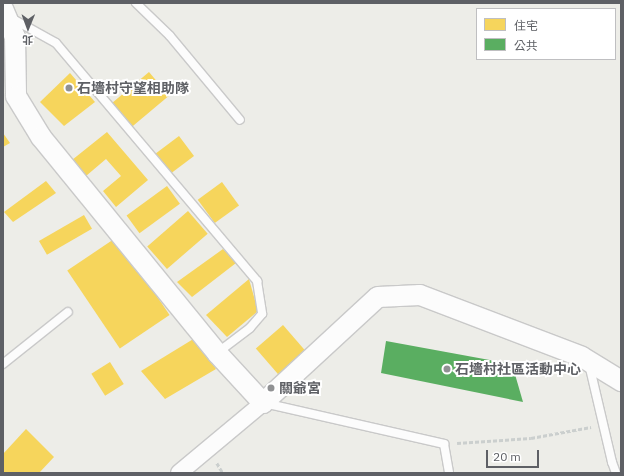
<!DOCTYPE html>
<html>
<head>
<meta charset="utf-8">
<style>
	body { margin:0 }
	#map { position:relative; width:624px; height:476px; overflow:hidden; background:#edede8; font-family:"IBM Plex Sans","Noto Sans TC",sans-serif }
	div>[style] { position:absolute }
	.homes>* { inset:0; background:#f6d55c; transform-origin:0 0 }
	.public>* { inset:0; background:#5aae61 }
	.path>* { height:2.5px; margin-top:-1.25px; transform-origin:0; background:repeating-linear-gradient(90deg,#cbcfce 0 4px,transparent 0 6px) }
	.roads { filter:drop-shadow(1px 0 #c9c9c9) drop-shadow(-1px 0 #c9c9c9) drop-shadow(0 1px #c9c9c9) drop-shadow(0 -1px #c9c9c9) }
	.service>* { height:8px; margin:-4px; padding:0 4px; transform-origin:4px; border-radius:4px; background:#fcfcfc }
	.minor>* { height:16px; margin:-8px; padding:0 8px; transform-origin:8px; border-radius:8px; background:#fcfcfc }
	.tertiary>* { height:20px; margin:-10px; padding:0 10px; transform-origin:10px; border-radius:10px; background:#fcfcfc }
	.dots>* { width:11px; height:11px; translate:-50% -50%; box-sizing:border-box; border:2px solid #fff; border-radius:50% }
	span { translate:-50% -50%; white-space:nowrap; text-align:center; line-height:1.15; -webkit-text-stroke:4px #fff; paint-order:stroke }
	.poi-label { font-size:14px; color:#5e6065; font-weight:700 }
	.left { translate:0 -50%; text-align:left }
	.frame { position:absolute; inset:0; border:4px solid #5e6065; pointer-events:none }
	.legend { position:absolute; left:476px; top:8px; width:140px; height:52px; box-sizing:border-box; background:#fff; border:1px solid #bfbfc1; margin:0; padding:5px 7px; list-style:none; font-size:12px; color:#5e6065 }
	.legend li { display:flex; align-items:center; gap:8px; height:20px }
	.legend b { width:20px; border:1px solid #bfbfc1 }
	.north { position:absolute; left:8px; top:8px; width:40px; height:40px; -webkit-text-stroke:3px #fff; paint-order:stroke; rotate:181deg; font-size:11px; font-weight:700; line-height:16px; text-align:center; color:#5e6065 }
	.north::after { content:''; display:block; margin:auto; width:14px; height:18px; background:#5e6065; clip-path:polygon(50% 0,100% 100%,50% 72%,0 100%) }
	.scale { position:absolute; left:486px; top:450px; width:53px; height:18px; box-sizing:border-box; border:2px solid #5e6065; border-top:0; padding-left:5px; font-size:12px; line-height:14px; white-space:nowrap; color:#5e6065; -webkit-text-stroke:3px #fff; paint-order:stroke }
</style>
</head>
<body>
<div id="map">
	<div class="homes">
		<i style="left:149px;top:72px;width:31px;height:49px;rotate:50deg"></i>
		<i style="clip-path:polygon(70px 73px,95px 102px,64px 126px,40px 102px)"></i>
		<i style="clip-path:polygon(107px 132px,148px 180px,116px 207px,103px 191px,121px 176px,106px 159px,86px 176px,72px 160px)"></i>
		<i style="clip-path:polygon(3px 133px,10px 143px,3px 147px)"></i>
		<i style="left:179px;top:136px;width:25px;height:30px;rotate:53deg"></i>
		<i style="clip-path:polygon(46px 181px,56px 193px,13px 222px,4px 212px)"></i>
		<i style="left:222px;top:182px;width:29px;height:30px;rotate:54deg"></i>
		<i style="left:167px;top:186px;width:22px;height:50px;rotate:54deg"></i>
		<i style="left:188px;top:211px;width:30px;height:54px;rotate:49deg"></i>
		<i style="left:84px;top:215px;width:16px;height:52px;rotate:60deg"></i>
		<i style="left:117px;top:237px;width:94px;height:60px;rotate:56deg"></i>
		<i style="clip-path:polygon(223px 249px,236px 263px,192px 297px,177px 282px)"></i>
		<i style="clip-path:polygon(249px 279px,258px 311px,227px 337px,206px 315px)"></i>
		<i style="left:283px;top:325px;width:37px;height:36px;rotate:49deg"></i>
		<i style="clip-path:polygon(195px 338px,216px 369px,165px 399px,141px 371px)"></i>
		<i style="left:110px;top:362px;width:26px;height:22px;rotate:58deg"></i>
		<i style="clip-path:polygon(26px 429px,54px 457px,39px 473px,4px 473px,3px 454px)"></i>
	</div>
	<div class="public">
		<i style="clip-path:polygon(386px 341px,512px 364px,523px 402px,381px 373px)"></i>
	</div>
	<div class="path">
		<i style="left:457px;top:443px;width:74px;rotate:-3.9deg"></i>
		<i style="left:531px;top:438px;width:61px;rotate:-10.4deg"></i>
		<i style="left:217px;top:463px;width:12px;rotate:59deg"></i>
	</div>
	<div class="roads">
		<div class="service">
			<i style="left:136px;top:3px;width:47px;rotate:44.1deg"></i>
			<i style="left:170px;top:36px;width:109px;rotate:50.2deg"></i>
			<i style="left:11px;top:18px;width:51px;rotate:29.1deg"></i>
			<i style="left:56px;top:43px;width:312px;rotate:49.8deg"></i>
			<i style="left:257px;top:281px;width:33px;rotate:81deg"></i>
			<i style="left:262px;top:314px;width:18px;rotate:131deg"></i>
			<i style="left:250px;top:328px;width:41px;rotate:142.9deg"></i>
			<i style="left:3px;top:364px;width:83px;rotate:-38.7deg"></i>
			<i style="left:589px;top:364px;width:101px;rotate:76.8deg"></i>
			<i style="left:612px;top:462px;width:12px;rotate:70deg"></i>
			<i style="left:264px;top:403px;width:185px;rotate:12.8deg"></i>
			<i style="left:444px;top:444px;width:29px;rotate:80deg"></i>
		</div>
		<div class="minor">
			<i style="left:179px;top:473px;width:109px;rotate:-39.8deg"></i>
		</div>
		<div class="tertiary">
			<i style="left:3px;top:9px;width:30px;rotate:67deg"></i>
			<i style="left:15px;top:37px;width:59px;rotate:89deg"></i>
			<i style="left:16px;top:96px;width:48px;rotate:58.6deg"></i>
			<i style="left:41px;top:137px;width:279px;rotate:50.8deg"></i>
			<i style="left:217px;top:353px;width:68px;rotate:47.4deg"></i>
			<i style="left:263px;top:403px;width:156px;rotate:-42.7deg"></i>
			<i style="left:378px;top:297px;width:42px;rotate:-2.7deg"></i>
			<i style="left:420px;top:295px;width:173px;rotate:20.9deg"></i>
			<i style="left:582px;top:357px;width:46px;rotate:31.6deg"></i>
		</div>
	</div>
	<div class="dots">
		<i style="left:69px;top:88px;background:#909193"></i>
		<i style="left:447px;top:369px;background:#909193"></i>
		<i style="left:271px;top:388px;background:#909193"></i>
	</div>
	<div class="poi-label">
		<span class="left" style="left:77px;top:88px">石墻村守望相助隊</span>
		<span class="left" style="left:455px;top:369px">石墻村社區活動中心</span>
		<span class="left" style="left:279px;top:388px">關爺宮</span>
	</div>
	<div class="frame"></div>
	<ul class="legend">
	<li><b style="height:11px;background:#f6d55c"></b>住宅</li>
	<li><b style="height:11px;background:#5aae61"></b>公共</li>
	</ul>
	<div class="north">北</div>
	<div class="scale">20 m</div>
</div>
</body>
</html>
